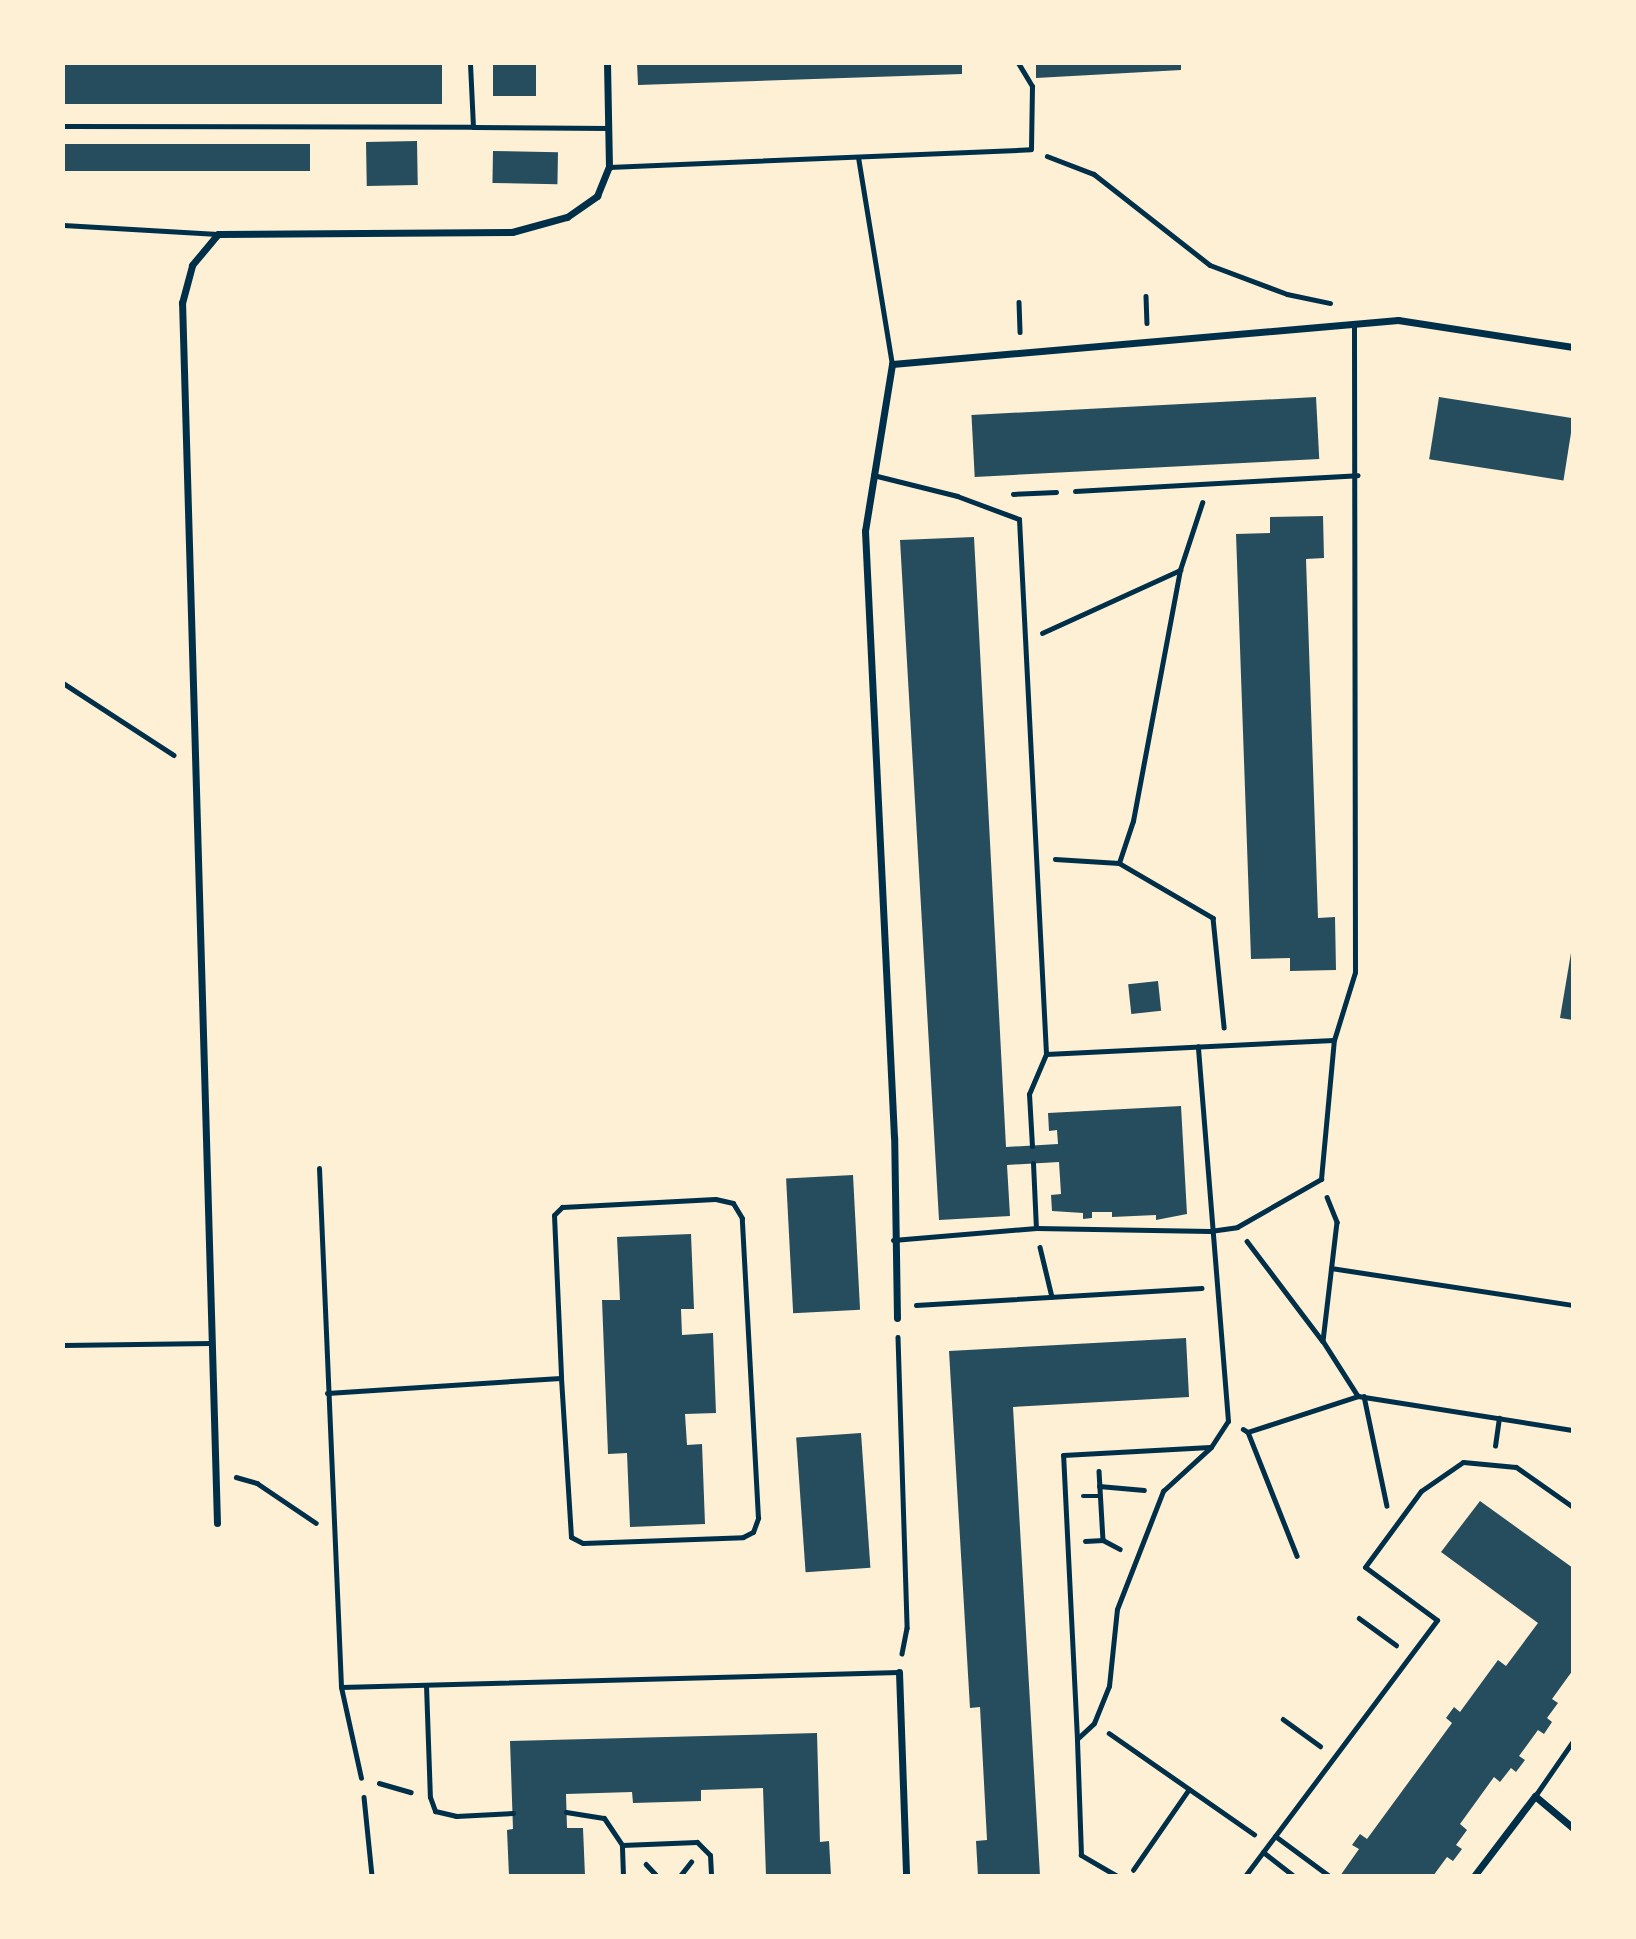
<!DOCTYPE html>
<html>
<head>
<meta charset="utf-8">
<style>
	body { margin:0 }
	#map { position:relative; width:1636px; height:1939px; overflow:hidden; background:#fdf0d5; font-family:"Open Sans",sans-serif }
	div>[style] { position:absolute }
	.building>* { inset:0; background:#264d5e; transform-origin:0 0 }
	.path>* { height:4.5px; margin:-2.25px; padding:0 2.25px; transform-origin:2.25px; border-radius:2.25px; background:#003049 }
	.service>* { height:5px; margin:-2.5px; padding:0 2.5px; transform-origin:2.5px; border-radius:2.5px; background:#003049 }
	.minor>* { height:7px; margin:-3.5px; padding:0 3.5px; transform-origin:3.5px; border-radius:3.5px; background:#003049 }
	span { translate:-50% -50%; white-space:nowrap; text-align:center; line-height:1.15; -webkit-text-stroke:7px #fdf0d5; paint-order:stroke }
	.frame { position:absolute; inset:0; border:65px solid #fdf0d5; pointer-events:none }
</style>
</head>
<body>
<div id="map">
	<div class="building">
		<i style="left:63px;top:63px;width:379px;height:41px"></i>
		<i style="left:493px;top:63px;width:43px;height:33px"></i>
		<i style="clip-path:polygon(637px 63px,962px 63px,962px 74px,638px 85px)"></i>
		<i style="clip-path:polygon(1036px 63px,1181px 63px,1181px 70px,1036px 78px)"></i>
		<i style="left:417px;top:141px;width:44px;height:51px;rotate:89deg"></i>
		<i style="left:63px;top:144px;width:247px;height:27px"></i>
		<i style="left:493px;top:151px;width:65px;height:32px;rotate:1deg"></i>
		<i style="left:1316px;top:397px;width:62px;height:345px;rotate:87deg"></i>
		<i style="left:1439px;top:397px;width:136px;height:63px;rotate:9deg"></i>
		<i style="clip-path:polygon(1323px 516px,1324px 558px,1306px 559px,1318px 918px,1335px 917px,1336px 970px,1290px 971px,1290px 958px,1251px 959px,1236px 534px,1270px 533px,1270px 517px)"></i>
		<i style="clip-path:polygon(974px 537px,1006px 1147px,1058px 1144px,1057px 1130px,1049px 1131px,1048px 1113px,1181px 1106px,1187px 1214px,1156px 1220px,1156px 1215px,1112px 1217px,1112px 1212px,1092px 1212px,1092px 1218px,1083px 1219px,1083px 1213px,1052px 1211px,1051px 1195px,1061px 1194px,1059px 1162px,1007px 1165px,1010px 1216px,939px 1220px,900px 540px)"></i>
		<i style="clip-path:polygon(1572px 947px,1573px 948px,1573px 1020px,1560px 1018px)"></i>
		<i style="left:1158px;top:981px;width:30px;height:30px;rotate:84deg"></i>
		<i style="left:853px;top:1175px;width:135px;height:67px;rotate:87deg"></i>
		<i style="clip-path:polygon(691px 1234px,694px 1309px,681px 1309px,682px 1335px,713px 1333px,716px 1413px,685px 1414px,687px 1445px,702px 1444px,705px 1524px,630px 1527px,627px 1453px,608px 1454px,602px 1300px,620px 1300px,617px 1237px)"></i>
		<i style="clip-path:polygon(1186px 1338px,1189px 1397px,1013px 1407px,1040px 1876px,978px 1876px,976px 1841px,987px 1840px,980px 1707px,970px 1708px,949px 1351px)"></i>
		<i style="left:861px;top:1433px;width:135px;height:65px;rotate:86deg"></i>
		<i style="clip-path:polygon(1480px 1501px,1573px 1568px,1573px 1670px,1552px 1699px,1558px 1703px,1547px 1718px,1552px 1722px,1544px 1734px,1538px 1730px,1519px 1756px,1525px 1760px,1516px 1772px,1511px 1768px,1500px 1782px,1494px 1777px,1460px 1824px,1467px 1830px,1456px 1845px,1462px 1849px,1453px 1861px,1447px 1857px,1433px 1876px,1340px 1876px,1359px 1849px,1352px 1845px,1360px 1834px,1367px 1839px,1452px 1723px,1446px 1718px,1454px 1707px,1460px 1712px,1498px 1660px,1506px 1666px,1538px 1623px,1441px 1552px)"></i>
		<i style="clip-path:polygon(817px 1733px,820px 1842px,829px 1841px,831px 1876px,766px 1876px,763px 1788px,701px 1790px,701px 1801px,633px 1803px,632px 1792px,566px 1794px,567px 1828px,583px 1828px,585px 1876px,509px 1876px,507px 1830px,513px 1829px,510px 1741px)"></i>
	</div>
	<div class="path">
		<i style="left:1047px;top:156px;width:50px;rotate:21deg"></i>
		<i style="left:1094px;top:174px;width:147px;rotate:38.1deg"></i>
		<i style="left:1210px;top:265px;width:82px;rotate:20.6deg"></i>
		<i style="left:1287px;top:294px;width:44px;rotate:11.8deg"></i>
		<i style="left:1146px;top:296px;width:27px;rotate:88deg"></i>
		<i style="left:1019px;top:302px;width:30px;rotate:88deg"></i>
		<i style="left:1013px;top:494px;width:43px;rotate:-2.7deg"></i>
		<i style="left:1042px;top:633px;width:152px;rotate:-24.5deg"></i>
		<i style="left:1180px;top:570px;width:71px;rotate:-71.8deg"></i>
		<i style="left:63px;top:683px;width:132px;rotate:33deg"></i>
		<i style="left:1055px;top:859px;width:64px;rotate:3.6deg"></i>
		<i style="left:1119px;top:863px;width:44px;rotate:-71.6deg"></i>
		<i style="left:1133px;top:821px;width:255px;rotate:-79.4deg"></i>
		<i style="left:1119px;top:863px;width:109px;rotate:30.3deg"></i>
		<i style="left:1213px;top:918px;width:110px;rotate:84.2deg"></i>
		<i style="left:1327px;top:1197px;width:27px;rotate:68deg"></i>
		<i style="left:1337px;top:1222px;width:120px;rotate:96.7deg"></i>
		<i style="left:1323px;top:1341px;width:65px;rotate:57.5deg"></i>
		<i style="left:1358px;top:1396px;width:218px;rotate:9deg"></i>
		<i style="left:1247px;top:1241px;width:124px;rotate:52.9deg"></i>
		<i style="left:1040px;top:1247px;width:51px;rotate:76.5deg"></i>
		<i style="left:1331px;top:1268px;width:245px;rotate:8.7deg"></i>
		<i style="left:916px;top:1305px;width:286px;rotate:-3.4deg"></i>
		<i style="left:898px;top:1337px;width:291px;rotate:88.2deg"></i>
		<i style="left:907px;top:1628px;width:26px;rotate:101deg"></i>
		<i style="left:1364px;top:1396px;width:112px;rotate:78.2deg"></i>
		<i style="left:1243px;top:1429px;width:6px;rotate:31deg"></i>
		<i style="left:1248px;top:1432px;width:133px;rotate:68.4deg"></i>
		<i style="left:1248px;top:1432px;width:116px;rotate:-18.1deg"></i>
		<i style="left:1495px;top:1446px;width:28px;rotate:-82deg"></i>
		<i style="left:1099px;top:1471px;width:69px;rotate:86.7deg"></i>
		<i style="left:236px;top:1477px;width:22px;rotate:16deg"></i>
		<i style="left:257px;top:1483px;width:71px;rotate:34.1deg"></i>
		<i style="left:1099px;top:1486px;width:45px;rotate:5.1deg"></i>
		<i style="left:1083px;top:1496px;width:17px"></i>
		<i style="left:1085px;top:1541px;width:18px;rotate:-3deg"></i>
		<i style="left:1103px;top:1540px;width:19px;rotate:28deg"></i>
		<i style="left:1359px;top:1618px;width:46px;rotate:36.1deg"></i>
		<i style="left:1283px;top:1719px;width:46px;rotate:36.1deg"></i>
		<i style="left:1109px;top:1733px;width:177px;rotate:34.9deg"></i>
		<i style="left:379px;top:1783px;width:33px;rotate:16deg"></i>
		<i style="left:364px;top:1797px;width:79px;rotate:84.2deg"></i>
		<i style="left:646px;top:1864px;width:16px;rotate:47deg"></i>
		<i style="left:1133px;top:1870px;width:98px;rotate:-55.3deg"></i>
		<i style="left:680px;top:1876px;width:18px;rotate:-52deg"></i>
	</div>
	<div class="service">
		<i style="left:63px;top:126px;width:410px;rotate:0.1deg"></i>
		<i style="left:473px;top:127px;width:64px;rotate:-92.7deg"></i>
		<i style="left:473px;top:127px;width:136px;rotate:0.4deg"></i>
		<i style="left:858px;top:157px;width:210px;rotate:80.7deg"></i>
		<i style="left:609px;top:167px;width:422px;rotate:-2.4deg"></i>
		<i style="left:1031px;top:149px;width:63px;rotate:-89.1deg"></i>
		<i style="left:1032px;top:86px;width:27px;rotate:-121deg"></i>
		<i style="left:63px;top:225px;width:155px;rotate:3.3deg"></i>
		<i style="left:873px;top:475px;width:87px;rotate:14deg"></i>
		<i style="left:957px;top:496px;width:66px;rotate:20.4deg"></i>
		<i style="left:1019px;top:519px;width:536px;rotate:87.11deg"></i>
		<i style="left:1046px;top:1054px;width:288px;rotate:-2.8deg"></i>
		<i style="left:1075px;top:491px;width:283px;rotate:-3.2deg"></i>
		<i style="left:1032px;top:1146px;width:52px;rotate:-93.3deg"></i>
		<i style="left:1029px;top:1094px;width:43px;rotate:-67deg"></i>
		<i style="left:1033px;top:1163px;width:65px;rotate:87.4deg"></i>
		<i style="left:319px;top:1168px;width:519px;rotate:87.57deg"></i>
		<i style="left:341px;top:1687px;width:93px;rotate:77.6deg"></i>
		<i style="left:893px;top:1240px;width:144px;rotate:-4.8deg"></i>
		<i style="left:1036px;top:1228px;width:174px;rotate:1deg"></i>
		<i style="left:1210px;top:1231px;width:27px;rotate:-8deg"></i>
		<i style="left:1237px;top:1227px;width:97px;rotate:-29.7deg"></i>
		<i style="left:1321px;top:1179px;width:140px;rotate:-84.7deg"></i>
		<i style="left:1334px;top:1040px;width:71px;rotate:-72.8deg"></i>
		<i style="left:1355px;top:972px;width:648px;rotate:-90.09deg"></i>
		<i style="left:63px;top:1345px;width:148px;rotate:-0.8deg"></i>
		<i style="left:327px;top:1393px;width:234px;rotate:-3.7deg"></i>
		<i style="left:561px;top:1378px;width:159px;rotate:86.4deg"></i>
		<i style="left:571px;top:1537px;width:13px;rotate:27deg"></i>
		<i style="left:583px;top:1543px;width:160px;rotate:-2.1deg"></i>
		<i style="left:743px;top:1537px;width:11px;rotate:-27deg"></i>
		<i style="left:753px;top:1532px;width:15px;rotate:-70deg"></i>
		<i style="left:758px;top:1518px;width:300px;rotate:-93.1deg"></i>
		<i style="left:742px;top:1218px;width:17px;rotate:-121deg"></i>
		<i style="left:733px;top:1203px;width:18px;rotate:-167deg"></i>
		<i style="left:715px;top:1199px;width:153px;rotate:177deg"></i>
		<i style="left:562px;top:1207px;width:11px;rotate:135deg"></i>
		<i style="left:554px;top:1215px;width:163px;rotate:87.5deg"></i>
		<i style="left:426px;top:1685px;width:112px;rotate:88deg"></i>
		<i style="left:430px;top:1797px;width:15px;rotate:70deg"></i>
		<i style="left:435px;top:1811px;width:22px;rotate:13deg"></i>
		<i style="left:456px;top:1816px;width:57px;rotate:-3deg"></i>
		<i style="left:341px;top:1687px;width:558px;rotate:-1.54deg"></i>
		<i style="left:1077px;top:1739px;width:284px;rotate:-92.8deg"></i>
		<i style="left:1063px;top:1455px;width:147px;rotate:-3.1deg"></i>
		<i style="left:1535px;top:1796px;width:67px;rotate:-55.4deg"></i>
		<i style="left:566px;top:1812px;width:38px;rotate:9deg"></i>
		<i style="left:604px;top:1818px;width:32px;rotate:56deg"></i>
		<i style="left:1275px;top:1836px;width:67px;rotate:36.5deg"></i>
		<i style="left:1263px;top:1852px;width:39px;rotate:38deg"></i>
		<i style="left:623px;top:1876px;width:31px;rotate:-92deg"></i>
		<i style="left:622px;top:1845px;width:75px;rotate:-2.3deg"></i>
		<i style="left:697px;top:1842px;width:18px;rotate:45deg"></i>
		<i style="left:710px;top:1855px;width:21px;rotate:87deg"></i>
		<i style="left:1117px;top:1876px;width:42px;rotate:-149.7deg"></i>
		<i style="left:1081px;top:1855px;width:116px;rotate:-92deg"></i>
		<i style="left:1077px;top:1739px;width:23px;rotate:-43deg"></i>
		<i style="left:1094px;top:1723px;width:40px;rotate:-68deg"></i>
		<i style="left:1109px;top:1686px;width:77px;rotate:-84.1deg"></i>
		<i style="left:1117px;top:1609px;width:127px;rotate:-68.7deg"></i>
		<i style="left:1163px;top:1491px;width:65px;rotate:-42.5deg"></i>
		<i style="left:1211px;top:1447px;width:31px;rotate:-57deg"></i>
		<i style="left:1228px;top:1421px;width:376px;rotate:-94.6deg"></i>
		<i style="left:1245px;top:1876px;width:320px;rotate:-53.1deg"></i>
		<i style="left:1437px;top:1620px;width:89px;rotate:-143.6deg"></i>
		<i style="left:1365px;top:1567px;width:94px;rotate:-53.6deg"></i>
		<i style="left:1421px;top:1491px;width:51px;rotate:-34.6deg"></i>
		<i style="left:1463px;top:1462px;width:53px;rotate:5.4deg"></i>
		<i style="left:1516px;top:1467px;width:70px;rotate:35.1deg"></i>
	</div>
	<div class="minor">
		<i style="left:897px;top:1318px;width:181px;rotate:-90.9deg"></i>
		<i style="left:894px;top:1137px;width:607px;rotate:-92.74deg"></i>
		<i style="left:865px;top:531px;width:169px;rotate:-80.8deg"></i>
		<i style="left:892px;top:364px;width:508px;rotate:-4.97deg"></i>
		<i style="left:1398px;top:320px;width:177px;rotate:8.8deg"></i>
		<i style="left:217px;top:1523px;width:1221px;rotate:-91.64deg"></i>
		<i style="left:182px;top:303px;width:39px;rotate:-75deg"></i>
		<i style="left:192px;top:265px;width:40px;rotate:-50deg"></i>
		<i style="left:218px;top:234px;width:294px;rotate:-0.4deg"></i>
		<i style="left:512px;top:232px;width:57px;rotate:-15.3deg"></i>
		<i style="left:567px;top:217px;width:37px;rotate:-35deg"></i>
		<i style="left:597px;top:196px;width:31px;rotate:-68deg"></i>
		<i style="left:609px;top:167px;width:104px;rotate:-91.1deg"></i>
		<i style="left:899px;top:1672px;width:204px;rotate:88deg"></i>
		<i style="left:1474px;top:1876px;width:101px;rotate:-52.7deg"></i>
		<i style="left:1535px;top:1796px;width:50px;rotate:40.1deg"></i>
	</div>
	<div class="frame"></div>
</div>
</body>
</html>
